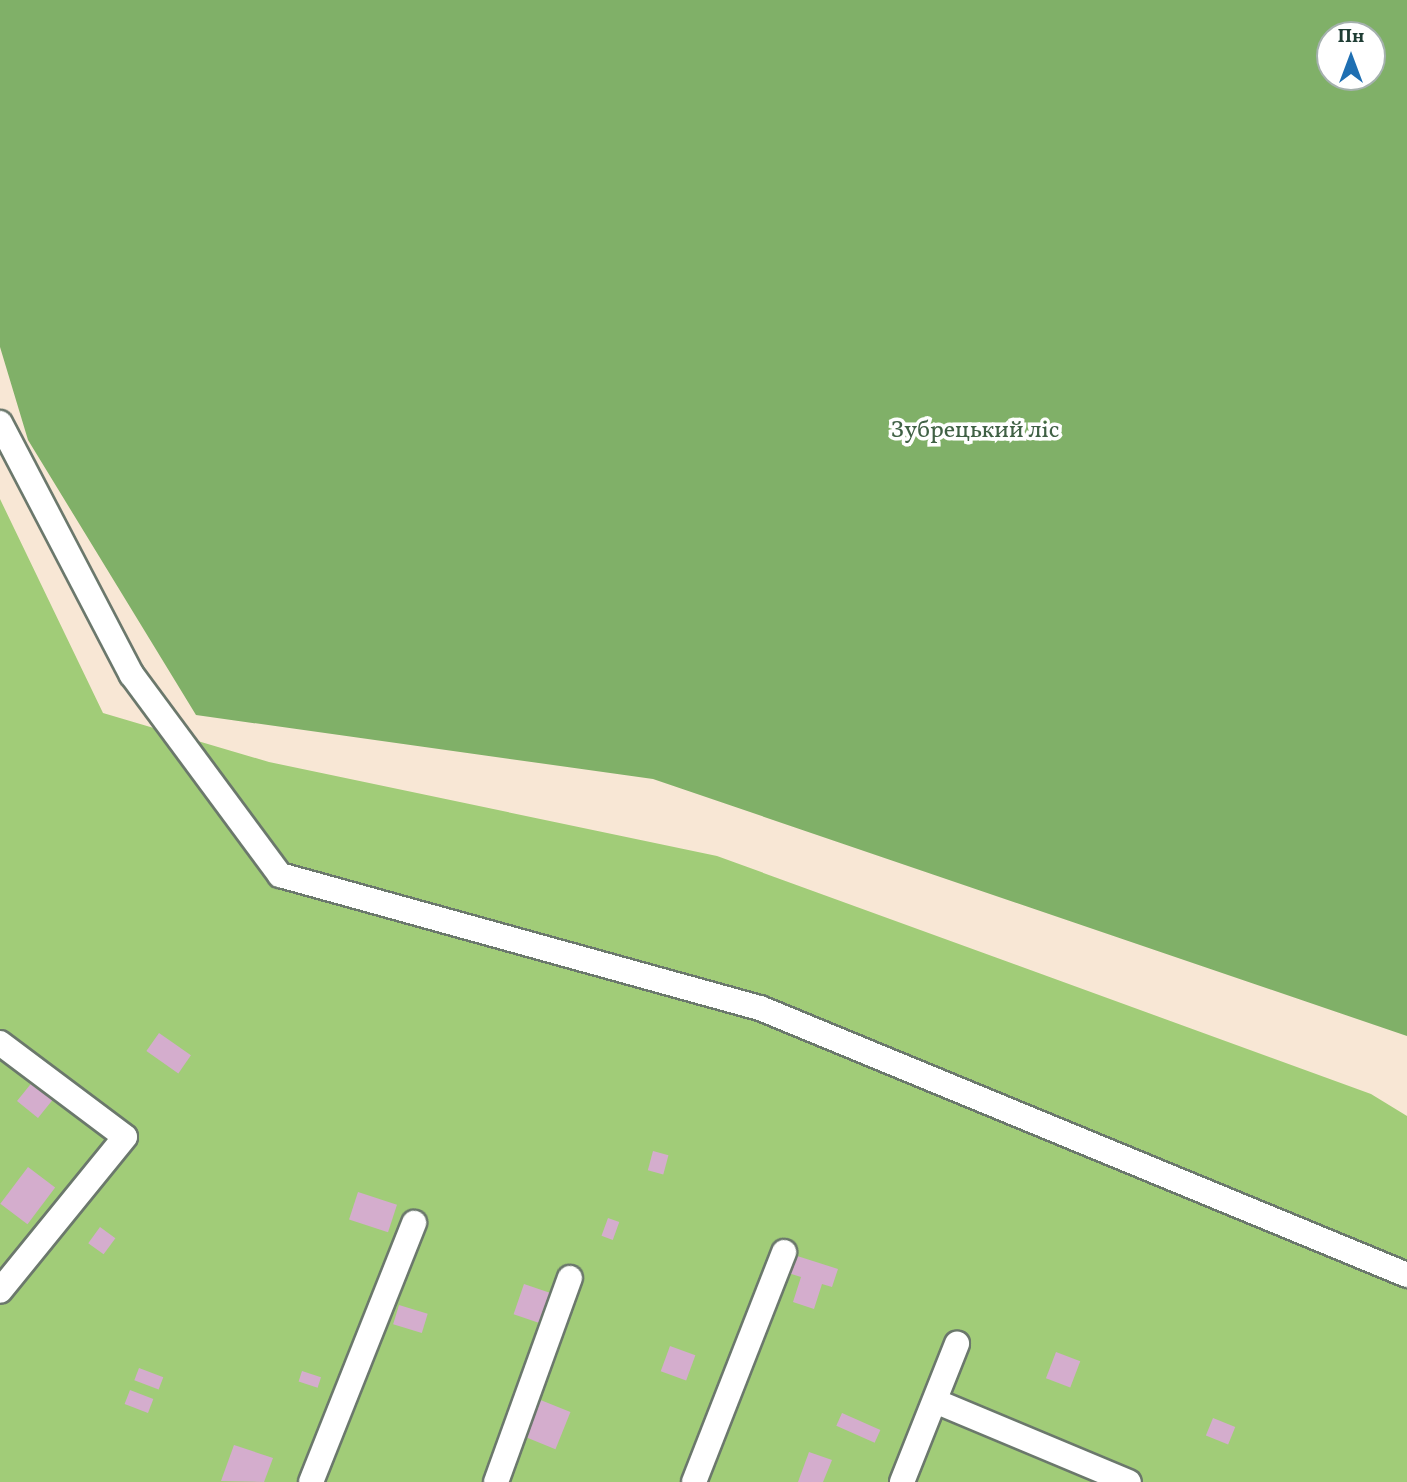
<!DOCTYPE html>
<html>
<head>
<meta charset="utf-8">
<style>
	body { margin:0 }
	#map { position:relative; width:1407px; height:1482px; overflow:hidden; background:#f8e7d5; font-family:Vollkorn,serif }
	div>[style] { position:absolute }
	.green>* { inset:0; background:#a1cc78 }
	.forest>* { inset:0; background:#80b068 }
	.building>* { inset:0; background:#d4adcd; transform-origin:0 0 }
	.roads { filter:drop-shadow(2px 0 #6b786c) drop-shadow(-2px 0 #6b786c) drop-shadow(0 2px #6b786c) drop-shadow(0 -2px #6b786c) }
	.minor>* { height:24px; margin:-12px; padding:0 12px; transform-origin:12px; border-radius:12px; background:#fff }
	span { translate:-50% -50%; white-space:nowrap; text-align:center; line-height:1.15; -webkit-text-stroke:7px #fff; paint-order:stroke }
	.park-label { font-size:24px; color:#406145 }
	.north { position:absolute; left:1316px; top:21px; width:70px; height:70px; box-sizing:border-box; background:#fff; border:2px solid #a5b1ae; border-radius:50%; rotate:0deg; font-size:19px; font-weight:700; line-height:28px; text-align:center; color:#1f3d34 }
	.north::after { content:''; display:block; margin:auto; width:24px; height:32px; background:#1f6fb2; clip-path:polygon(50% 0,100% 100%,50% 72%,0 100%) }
</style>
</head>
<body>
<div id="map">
	<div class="green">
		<i style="clip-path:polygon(0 499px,103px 713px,269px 762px,717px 856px,1371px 1094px,1407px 1116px,1407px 1482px,0 1482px)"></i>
	</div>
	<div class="forest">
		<i style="clip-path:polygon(evenodd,0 0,1407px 0,1407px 1036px,653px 779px,196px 715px,28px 440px,0 347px,0 0,1330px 35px,1372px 35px,1372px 77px,1330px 77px,1330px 35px)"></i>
	</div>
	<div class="building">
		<i style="left:159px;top:1033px;width:39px;height:22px;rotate:35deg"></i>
		<i style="left:34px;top:1080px;width:27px;height:27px;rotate:39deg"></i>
		<i style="left:653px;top:1151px;width:16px;height:20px;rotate:15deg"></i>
		<i style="left:28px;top:1167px;width:34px;height:46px;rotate:37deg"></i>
		<i style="left:358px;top:1192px;width:41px;height:29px;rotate:18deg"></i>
		<i style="left:608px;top:1218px;width:12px;height:19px;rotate:20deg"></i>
		<i style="left:100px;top:1227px;width:19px;height:20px;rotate:36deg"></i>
		<i style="clip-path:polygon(791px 1254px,838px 1269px,832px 1287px,822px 1284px,814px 1309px,793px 1302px,801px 1277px,785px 1272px)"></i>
		<i style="left:524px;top:1284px;width:28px;height:32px;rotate:19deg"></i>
		<i style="left:399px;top:1305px;width:30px;height:20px;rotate:17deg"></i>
		<i style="left:670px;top:1346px;width:27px;height:27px;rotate:20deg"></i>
		<i style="left:1056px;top:1352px;width:26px;height:28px;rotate:21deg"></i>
		<i style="left:139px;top:1368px;width:26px;height:13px;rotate:21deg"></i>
		<i style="left:302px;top:1371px;width:20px;height:11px;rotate:18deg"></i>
		<i style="left:130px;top:1390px;width:25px;height:15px;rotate:21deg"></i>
		<i style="left:538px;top:1399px;width:35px;height:40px;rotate:22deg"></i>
		<i style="left:842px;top:1413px;width:42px;height:14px;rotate:24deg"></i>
		<i style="left:1213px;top:1418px;width:24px;height:19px;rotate:22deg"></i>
		<i style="clip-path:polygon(234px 1445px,273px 1458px,264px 1482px,221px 1481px)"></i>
		<i style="clip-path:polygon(809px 1452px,832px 1460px,823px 1482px,798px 1482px)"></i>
	</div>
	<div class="roads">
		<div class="minor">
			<i style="left:0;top:423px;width:284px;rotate:62.4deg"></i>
			<i style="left:132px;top:675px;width:249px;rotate:53.5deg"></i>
			<i style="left:280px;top:875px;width:498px;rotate:15.5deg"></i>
			<i style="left:760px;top:1008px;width:700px;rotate:22.42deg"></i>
			<i style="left:0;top:1043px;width:156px;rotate:36.9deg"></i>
			<i style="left:125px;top:1137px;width:198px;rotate:129.1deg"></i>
			<i style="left:935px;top:1401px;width:210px;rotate:22.7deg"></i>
			<i style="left:311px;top:1482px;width:279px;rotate:-68.3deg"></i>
			<i style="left:496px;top:1482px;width:217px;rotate:-70.1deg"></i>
			<i style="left:694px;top:1482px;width:247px;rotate:-68.6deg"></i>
			<i style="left:902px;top:1482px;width:149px;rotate:-68.3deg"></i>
		</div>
	</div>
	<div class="park-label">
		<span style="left:975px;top:432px">Зубрецький ліс</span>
	</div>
	<div class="north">Пн</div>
</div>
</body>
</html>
